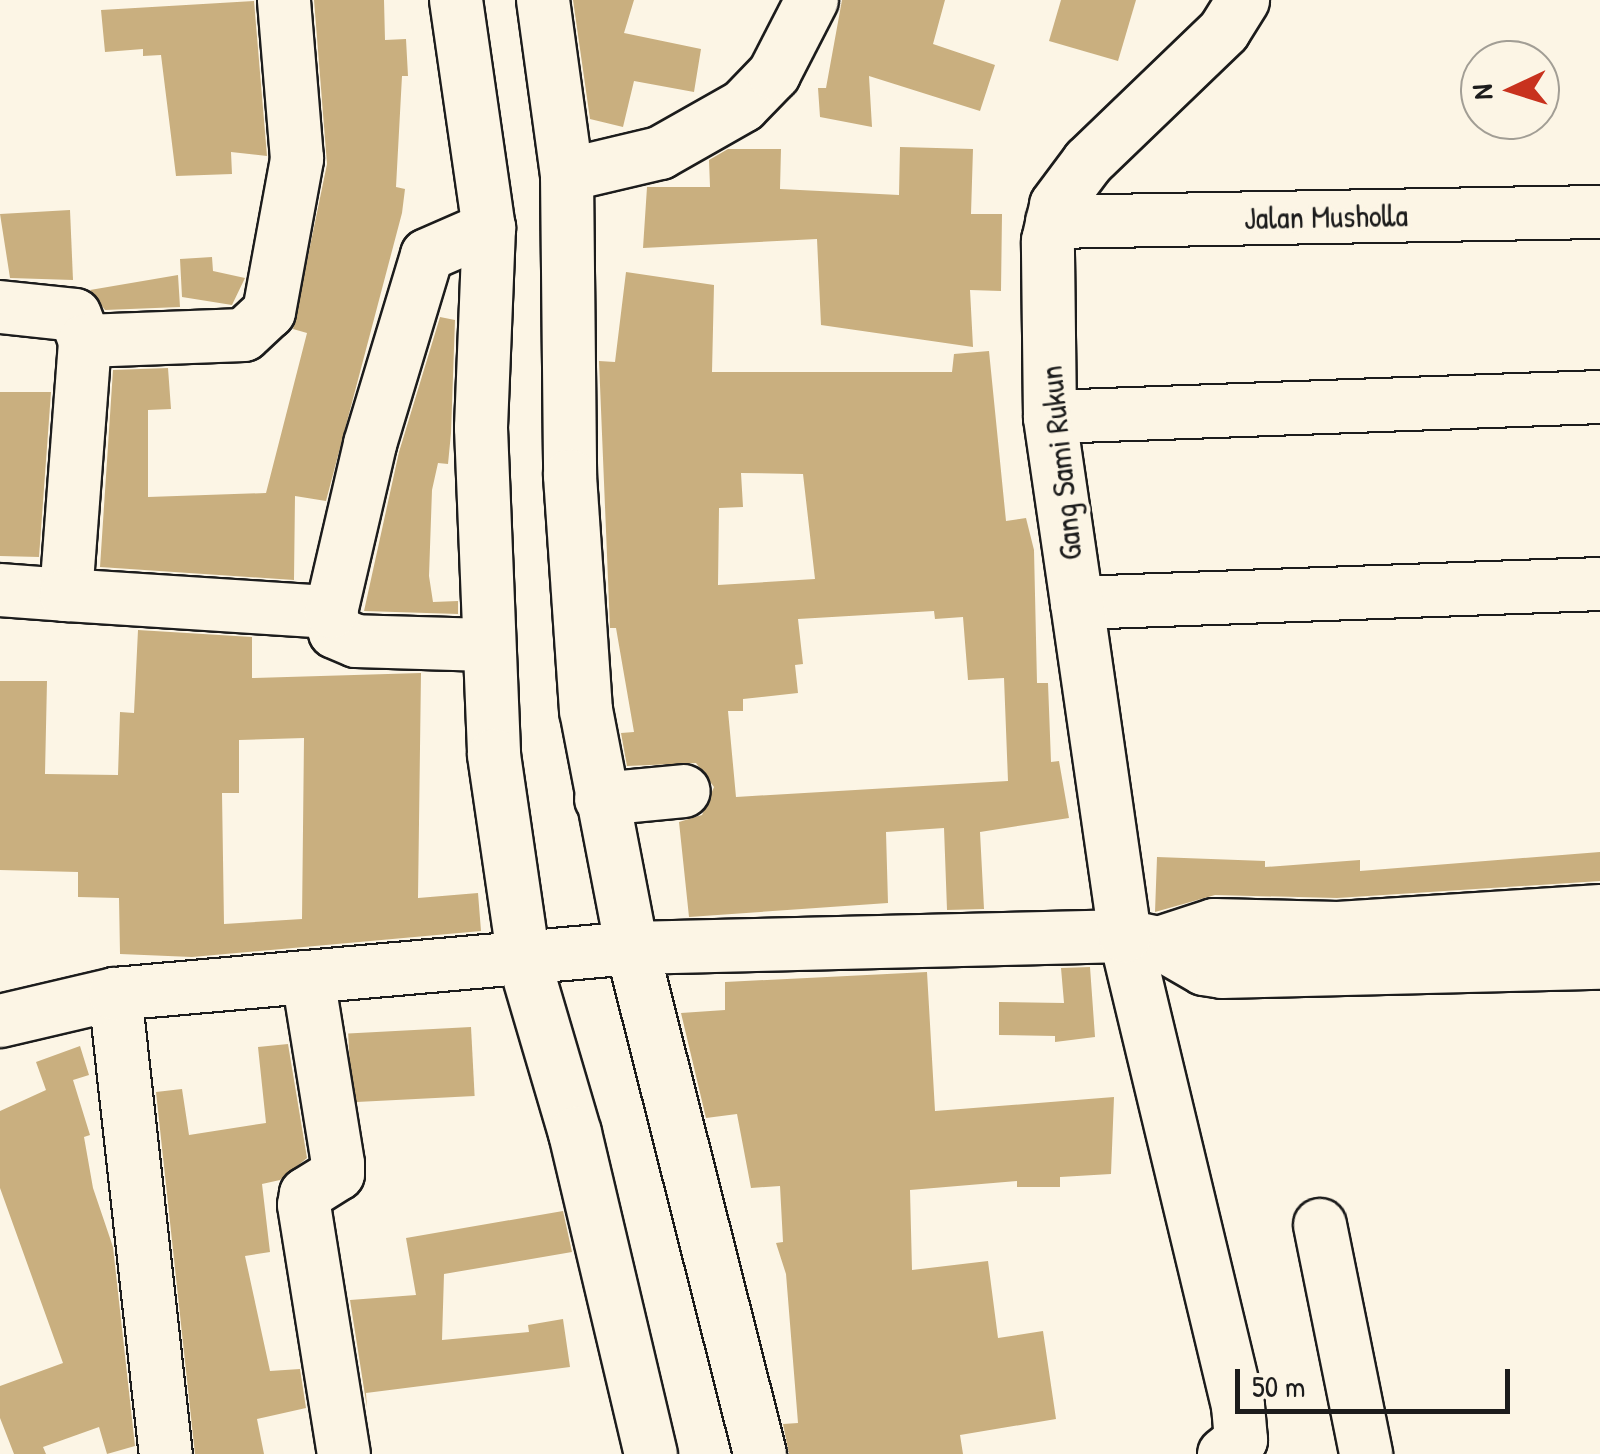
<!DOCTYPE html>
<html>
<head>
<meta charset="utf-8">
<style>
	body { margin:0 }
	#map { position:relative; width:1600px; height:1454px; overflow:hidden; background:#fcf5e5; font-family:"Patrick Hand",sans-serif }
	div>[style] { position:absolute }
	.building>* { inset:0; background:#c9af7f; transform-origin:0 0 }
	.roads { filter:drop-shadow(2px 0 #1c1c1c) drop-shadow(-2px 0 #1c1c1c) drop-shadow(0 2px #1c1c1c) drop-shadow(0 -2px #1c1c1c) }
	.minor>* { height:52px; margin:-26px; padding:0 26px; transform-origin:26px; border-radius:26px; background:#fcf5e5 }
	span { translate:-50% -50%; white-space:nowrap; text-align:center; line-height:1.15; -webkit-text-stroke:8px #fcf5e5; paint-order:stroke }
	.street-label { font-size:32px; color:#1c1c1c }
	.north { position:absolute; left:1460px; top:40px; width:100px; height:100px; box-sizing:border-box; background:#fcf5e5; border:2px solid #a29e95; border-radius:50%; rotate:266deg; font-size:28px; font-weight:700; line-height:40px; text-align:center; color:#1c1c1c }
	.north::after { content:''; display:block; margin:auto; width:35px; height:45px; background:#c8321e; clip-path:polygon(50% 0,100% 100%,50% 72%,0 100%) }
	.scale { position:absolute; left:1235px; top:1369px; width:275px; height:45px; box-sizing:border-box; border:5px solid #1c1c1c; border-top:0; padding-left:12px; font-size:30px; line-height:35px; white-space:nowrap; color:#1c1c1c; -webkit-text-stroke:8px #fcf5e5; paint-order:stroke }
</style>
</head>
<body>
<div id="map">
	<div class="building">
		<i style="clip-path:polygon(314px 0,384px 0,385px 40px,406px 39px,408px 76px,402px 76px,396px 187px,405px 189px,402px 213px,326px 501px,295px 496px,294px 580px,100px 567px,113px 370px,168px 368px,171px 409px,148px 410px,148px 497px,266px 493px,307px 333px,293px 329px,327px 164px)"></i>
		<i style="clip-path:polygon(573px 0,634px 0,624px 33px,701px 49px,694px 92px,634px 81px,623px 127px,590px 119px)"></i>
		<i style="clip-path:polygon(842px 0,945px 0,933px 44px,995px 65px,980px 111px,869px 76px,872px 127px,820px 117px,818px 88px,826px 88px)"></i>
		<i style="clip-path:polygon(1061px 0,1136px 0,1118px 61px,1049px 41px)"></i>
		<i style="clip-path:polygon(254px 1px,267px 156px,231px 152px,232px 174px,176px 176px,161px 55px,143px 56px,143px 49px,105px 52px,101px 10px)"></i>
		<i style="clip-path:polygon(900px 147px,973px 149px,971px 214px,1002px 214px,1001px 291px,970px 290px,973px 347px,821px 325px,817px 239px,643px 248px,647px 187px,710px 187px,709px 160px,728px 149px,781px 149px,780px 189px,899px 195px)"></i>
		<i style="clip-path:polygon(70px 210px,73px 280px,10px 278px,0 214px)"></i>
		<i style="clip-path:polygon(212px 257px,213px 271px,245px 278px,232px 305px,182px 297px,180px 259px)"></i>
		<i style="clip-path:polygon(evenodd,626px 272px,714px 285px,712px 372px,952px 372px,954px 354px,989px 351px,1006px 521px,1026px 518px,1034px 550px,1037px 683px,1048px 683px,1051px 762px,1059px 761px,1069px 818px,980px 832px,984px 909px,947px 910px,944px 828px,886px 832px,888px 903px,689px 917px,679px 822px,702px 815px,714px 787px,696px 763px,627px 766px,621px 733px,634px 732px,616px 628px,610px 628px,599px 361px,615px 362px,626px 272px,741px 473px,803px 474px,815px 579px,718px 585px,719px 508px,743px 507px,741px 473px,626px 272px,934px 611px,935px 619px,963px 617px,968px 680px,1004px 678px,1008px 781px,736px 797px,728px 711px,743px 711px,743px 699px,798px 693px,795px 665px,803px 664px,798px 619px,934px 611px)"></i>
		<i style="clip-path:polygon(178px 275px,180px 307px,105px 310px,90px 290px)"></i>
		<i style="clip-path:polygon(440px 317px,455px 320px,451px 433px,448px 464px,438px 463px,432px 490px,429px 576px,433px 602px,458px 601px,458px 614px,364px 611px,399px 452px)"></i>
		<i style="clip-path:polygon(0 392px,51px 392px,39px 557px,0 556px)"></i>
		<i style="clip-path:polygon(evenodd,138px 630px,252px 637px,252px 678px,421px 673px,418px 898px,478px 893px,481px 931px,192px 957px,120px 954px,119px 898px,78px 897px,78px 872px,0 870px,0 681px,47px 681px,45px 774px,118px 775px,120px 712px,134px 713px,138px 630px,304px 738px,302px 919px,224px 924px,222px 793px,239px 793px,239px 740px,304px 738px)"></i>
		<i style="clip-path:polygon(1600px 852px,1600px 881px,1337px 898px,1215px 895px,1155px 912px,1157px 857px,1265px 861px,1265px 867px,1360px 860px,1360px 871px)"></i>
		<i style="clip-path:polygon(1090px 967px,1095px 1037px,1055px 1042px,1055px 1036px,999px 1035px,999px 1002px,1064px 1003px,1061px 968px)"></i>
		<i style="clip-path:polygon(927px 972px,935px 1111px,1114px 1097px,1111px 1174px,1060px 1177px,1060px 1187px,1017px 1187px,1017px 1181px,910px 1190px,912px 1270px,988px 1261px,998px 1338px,1043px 1331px,1056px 1419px,960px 1435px,963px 1454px,789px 1454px,783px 1424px,798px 1423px,786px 1274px,776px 1243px,783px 1242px,780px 1186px,751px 1188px,737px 1114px,706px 1118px,681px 1013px,725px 1010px,725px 982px)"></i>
		<i style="left:471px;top:1027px;width:69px;height:123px;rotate:87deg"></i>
		<i style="clip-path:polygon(288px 1044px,307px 1158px,280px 1180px,262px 1184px,270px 1252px,245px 1256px,270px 1371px,300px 1369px,306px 1408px,257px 1419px,264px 1454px,195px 1454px,156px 1092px,182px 1089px,189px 1135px,266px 1123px,258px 1047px)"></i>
		<i style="clip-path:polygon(80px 1046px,89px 1075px,73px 1080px,90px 1135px,84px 1137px,93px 1188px,113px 1247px,135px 1446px,107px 1454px,99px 1427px,43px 1447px,46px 1454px,14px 1454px,0 1418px,0 1386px,63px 1363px,0 1188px,0 1111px,46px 1090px,36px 1062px)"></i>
		<i style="clip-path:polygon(563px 1211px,572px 1252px,444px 1274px,442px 1340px,529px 1332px,528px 1325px,563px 1319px,570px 1367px,366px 1393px,367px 1408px,350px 1300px,416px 1295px,406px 1238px)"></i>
	</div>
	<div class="roads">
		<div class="minor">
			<i style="left:456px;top:0;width:230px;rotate:81.8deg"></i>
			<i style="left:489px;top:228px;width:200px;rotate:92.3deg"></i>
			<i style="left:481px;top:428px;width:327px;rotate:87.7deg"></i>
			<i style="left:494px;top:755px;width:207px;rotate:81.7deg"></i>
			<i style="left:524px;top:960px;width:180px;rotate:73.6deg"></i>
			<i style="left:575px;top:1133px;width:330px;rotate:76.7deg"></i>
			<i style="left:543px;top:0;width:177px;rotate:82.2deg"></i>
			<i style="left:567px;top:175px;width:301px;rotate:89.4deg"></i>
			<i style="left:570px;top:476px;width:235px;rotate:86.1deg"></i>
			<i style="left:586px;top:710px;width:242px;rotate:79.1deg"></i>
			<i style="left:632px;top:948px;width:522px;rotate:75.8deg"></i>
			<i style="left:567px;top:175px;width:96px;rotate:-13.3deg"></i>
			<i style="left:660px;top:153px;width:95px;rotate:-29.5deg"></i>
			<i style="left:743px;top:106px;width:45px;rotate:-45.9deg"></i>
			<i style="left:774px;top:74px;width:83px;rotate:-62.8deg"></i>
			<i style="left:1052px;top:222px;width:548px;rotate:-1.05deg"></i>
			<i style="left:0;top:307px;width:75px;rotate:6.1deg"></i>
			<i style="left:75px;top:315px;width:28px;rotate:69deg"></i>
			<i style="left:1050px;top:417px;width:550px;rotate:-2.08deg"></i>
			<i style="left:0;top:590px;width:66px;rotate:4.3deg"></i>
			<i style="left:66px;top:595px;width:255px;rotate:-85.7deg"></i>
			<i style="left:85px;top:341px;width:159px;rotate:-2.2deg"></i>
			<i style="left:244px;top:335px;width:34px;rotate:-43deg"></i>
			<i style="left:269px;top:312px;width:156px;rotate:-79.6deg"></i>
			<i style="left:297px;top:159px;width:160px;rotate:-94.7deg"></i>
			<i style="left:66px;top:595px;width:266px;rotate:3.7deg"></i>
			<i style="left:1077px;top:603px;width:523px;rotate:-2.08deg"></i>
			<i style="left:487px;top:645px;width:131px;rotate:-178.3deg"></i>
			<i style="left:356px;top:641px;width:23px;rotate:-157deg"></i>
			<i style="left:335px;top:632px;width:20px;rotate:-101deg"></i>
			<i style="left:331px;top:612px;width:172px;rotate:-76.9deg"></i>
			<i style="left:370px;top:444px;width:197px;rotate:-73.2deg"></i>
			<i style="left:427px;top:255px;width:68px;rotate:-23.5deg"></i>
			<i style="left:601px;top:799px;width:83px;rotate:-5.5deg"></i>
			<i style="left:1159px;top:943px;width:58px;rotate:-18.1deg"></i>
			<i style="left:1214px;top:925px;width:124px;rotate:1.4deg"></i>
			<i style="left:1338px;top:928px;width:263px;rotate:-3.7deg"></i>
			<i style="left:308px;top:978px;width:188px;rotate:80.8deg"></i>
			<i style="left:338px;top:1164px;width:10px;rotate:90deg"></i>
			<i style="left:338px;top:1174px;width:38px;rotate:148deg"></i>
			<i style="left:306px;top:1194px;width:11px;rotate:100deg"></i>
			<i style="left:304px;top:1205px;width:252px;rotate:80.9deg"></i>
			<i style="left:115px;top:994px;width:463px;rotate:83.7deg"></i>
			<i style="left:0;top:1021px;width:118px;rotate:-13.2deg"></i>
			<i style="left:115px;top:994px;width:519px;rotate:-5.08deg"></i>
			<i style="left:632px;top:948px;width:493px;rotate:-1.4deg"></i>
			<i style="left:1125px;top:936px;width:35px;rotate:12deg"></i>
			<i style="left:1159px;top:943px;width:52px;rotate:30deg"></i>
			<i style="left:1204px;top:969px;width:18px;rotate:9deg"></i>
			<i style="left:1222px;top:972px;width:378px;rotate:-1.4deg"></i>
			<i style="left:1320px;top:1225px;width:234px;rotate:78.6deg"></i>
			<i style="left:1224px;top:1454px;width:22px;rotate:-39deg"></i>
			<i style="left:1241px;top:1440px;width:34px;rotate:-95deg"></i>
			<i style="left:1238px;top:1406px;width:483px;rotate:-103.5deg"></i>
			<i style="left:1125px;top:936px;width:336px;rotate:-98.2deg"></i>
			<i style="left:1077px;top:603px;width:188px;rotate:-98.3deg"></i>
			<i style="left:1050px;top:417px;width:176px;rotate:-90.7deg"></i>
			<i style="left:1048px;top:241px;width:37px;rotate:-77deg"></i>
			<i style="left:1056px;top:205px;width:54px;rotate:-53.3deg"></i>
			<i style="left:1088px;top:162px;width:189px;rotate:-43.9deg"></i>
			<i style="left:1224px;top:31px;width:36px;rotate:-58deg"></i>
		</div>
	</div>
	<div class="street-label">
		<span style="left:1326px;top:217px;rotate:-1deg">Jalan Musholla</span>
		<span style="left:1061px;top:463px;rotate:-96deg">Gang Sami Rukun</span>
	</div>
	<div class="north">N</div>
	<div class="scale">50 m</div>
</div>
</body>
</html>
